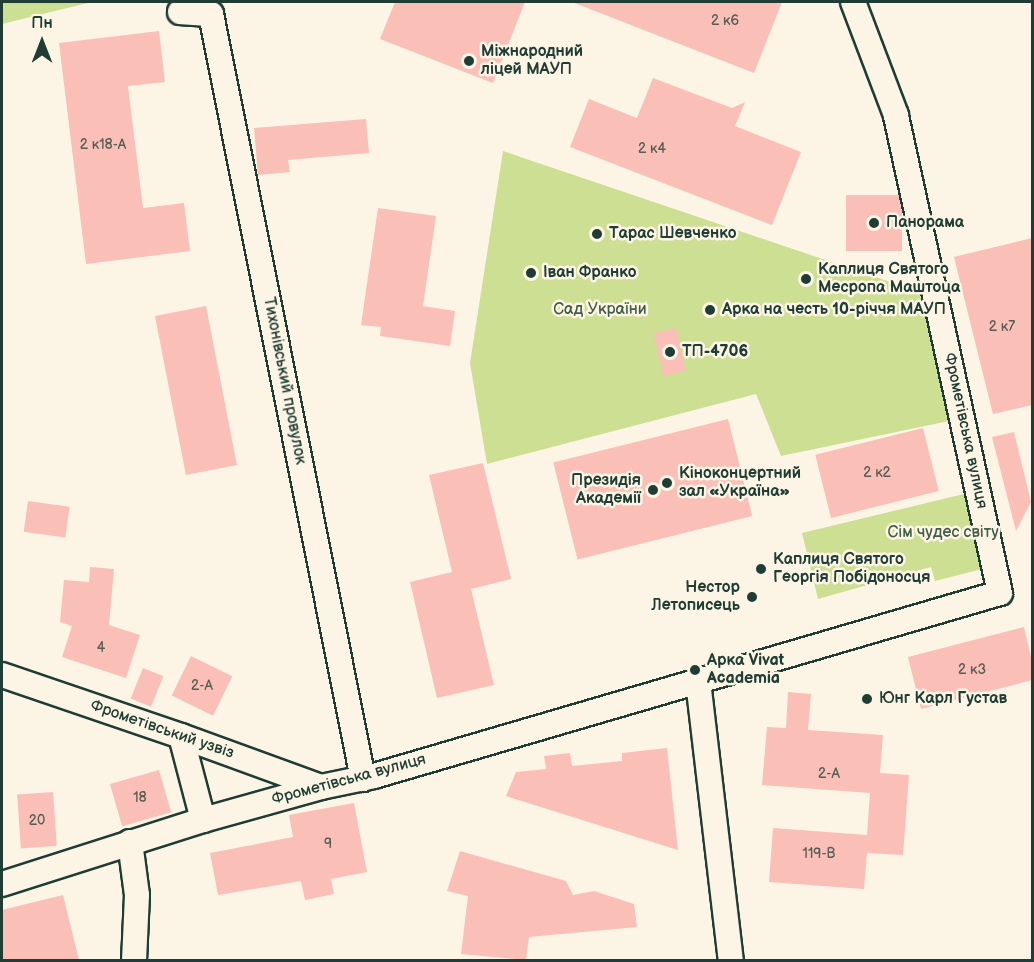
<!DOCTYPE html>
<html>
<head>
<meta charset="utf-8">
<style>
	body { margin:0 }
	#map { position:relative; width:1034px; height:962px; overflow:hidden; background:#fcf5e5; font-family:"Balsamiq Sans",sans-serif }
	div>[style] { position:absolute }
	.green>* { inset:0; background:#cddf93 }
	.building>* { inset:0; background:#fabfb6; transform-origin:0 0 }
	.roads { filter:drop-shadow(2px 0 #1f3d34) drop-shadow(-2px 0 #1f3d34) drop-shadow(0 2px #1f3d34) drop-shadow(0 -2px #1f3d34) }
	.street>* { height:24px; margin:-12px; padding:0 12px; transform-origin:12px; border-radius:12px; background:#fcf5e5 }
	.dots>* { width:16px; height:16px; translate:-50% -50%; box-sizing:border-box; border:3px solid #fcf5e5; border-radius:50% }
	span { translate:-50% -50%; white-space:nowrap; text-align:center; line-height:1.15; -webkit-text-stroke:5px #fcf5e5; paint-order:stroke }
	.number-label { font-size:14px; color:#565e54 }
	.number-label span { -webkit-text-stroke-width:0 }
	.poi-label { font-size:16px; color:#1f3d34; font-weight:700 }
	.left { translate:0 -50%; text-align:left }
	.right { translate:-100% -50%; text-align:right }
	.park-label { font-size:16px; color:#425d47 }
	.street-label { font-size:16px; color:#1f3d34 }
	.frame { position:absolute; inset:0; border:3px solid #1f3d34; pointer-events:none }
	.north { position:absolute; left:12px; top:12px; width:60px; height:60px; -webkit-text-stroke:4px #fcf5e5; paint-order:stroke; rotate:0deg; font-size:16px; font-weight:700; line-height:24px; text-align:center; color:#1f3d34 }
	.north::after { content:''; display:block; margin:auto; width:21px; height:27px; background:#1f3d34; clip-path:polygon(50% 0,100% 100%,50% 72%,0 100%) }
</style>
</head>
<body>
<div id="map">
	<div class="green">
		<i style="clip-path:polygon(2px 2px,92px 2px,2px 24px)"></i>
		<i style="clip-path:polygon(503px 151px,920px 292px,949px 421px,781px 456px,756px 394px,487px 464px,470px 363px)"></i>
		<i style="clip-path:polygon(968px 493px,986px 568px,935px 581px,931px 567px,818px 599px,802px 533px)"></i>
	</div>
	<div class="building">
		<i style="clip-path:polygon(395px 2px,525px 2px,493px 83px,380px 39px)"></i>
		<i style="clip-path:polygon(572px 2px,782px 2px,754px 73px)"></i>
		<i style="clip-path:polygon(159px 31px,165px 82px,128px 86px,143px 208px,184px 203px,190px 251px,86px 264px,59px 43px)"></i>
		<i style="clip-path:polygon(653px 78px,732px 108px,745px 102px,735px 126px,801px 152px,772px 225px,570px 147px,589px 99px,637px 118px)"></i>
		<i style="clip-path:polygon(366px 119px,369px 153px,288px 160px,290px 172px,258px 175px,254px 128px)"></i>
		<i style="clip-path:polygon(846px 195px,899px 195px,902px 212px,902px 251px,846px 251px)"></i>
		<i style="clip-path:polygon(378px 208px,436px 216px,423px 306px,455px 311px,450px 346px,380px 336px,381px 327px,361px 325px)"></i>
		<i style="clip-path:polygon(1032px 238px,1032px 405px,993px 414px,954px 257px)"></i>
		<i style="left:206px;top:306px;width:162px;height:52px;rotate:79deg"></i>
		<i style="left:676px;top:328px;width:44px;height:23px;rotate:77deg"></i>
		<i style="left:728px;top:419px;width:100px;height:180px;rotate:76deg"></i>
		<i style="left:923px;top:428px;width:65px;height:111px;rotate:76deg"></i>
		<i style="clip-path:polygon(1014px 432px,1031px 502px,1016px 531px,992px 437px)"></i>
		<i style="clip-path:polygon(483px 463px,511px 579px,471px 589px,494px 685px,437px 698px,410px 582px,452px 572px,429px 475px)"></i>
		<i style="left:28px;top:501px;width:42px;height:31px;rotate:8deg"></i>
		<i style="clip-path:polygon(90px 567px,114px 569px,109px 625px,140px 635px,126px 678px,62px 657px,72px 626px,60px 622px,64px 580px,89px 582px)"></i>
		<i style="clip-path:polygon(1024px 627px,1032px 661px,1032px 680px,921px 709px,908px 657px)"></i>
		<i style="left:191px;top:656px;width:46px;height:44px;rotate:26deg"></i>
		<i style="left:143px;top:668px;width:22px;height:33px;rotate:22deg"></i>
		<i style="clip-path:polygon(788px 692px,811px 694px,808px 730px,883px 735px,880px 773px,909px 775px,903px 855px,867px 853px,864px 889px,769px 882px,773px 828px,867px 835px,870px 793px,762px 785px,767px 727px,786px 728px)"></i>
		<i style="clip-path:polygon(667px 748px,678px 850px,506px 796px,516px 772px,546px 769px,544px 756px,570px 753px,572px 766px,622px 761px,622px 753px)"></i>
		<i style="left:159px;top:770px;width:44px;height:51px;rotate:74deg"></i>
		<i style="left:53px;top:792px;width:54px;height:36px;rotate:86deg"></i>
		<i style="clip-path:polygon(354px 803px,367px 872px,331px 879px,334px 894px,305px 900px,301px 881px,218px 895px,210px 853px,293px 837px,289px 815px)"></i>
		<i style="clip-path:polygon(460px 851px,566px 881px,573px 895px,594px 891px,634px 904px,637px 927px,529px 937px,526px 960px,461px 954px,468px 896px,447px 891px)"></i>
		<i style="clip-path:polygon(63px 895px,79px 960px,2px 960px,2px 910px)"></i>
	</div>
	<div class="roads">
		<div class="street">
			<i style="left:180px;top:12px;width:31px;rotate:4deg"></i>
			<i style="left:211px;top:14px;width:780px;rotate:78.76deg"></i>
			<i style="left:2px;top:675px;width:189px;rotate:18.8deg"></i>
			<i style="left:181px;top:736px;width:149px;rotate:20deg"></i>
			<i style="left:698px;top:681px;width:281px;rotate:83.3deg"></i>
			<i style="left:181px;top:736px;width:87px;rotate:75.3deg"></i>
			<i style="left:130px;top:842px;width:53px;rotate:82.5deg"></i>
			<i style="left:137px;top:895px;width:65px;rotate:92.6deg"></i>
			<i style="left:2px;top:884px;width:211px;rotate:-17.7deg"></i>
			<i style="left:203px;top:820px;width:123px;rotate:-15.6deg"></i>
			<i style="left:321px;top:787px;width:54px;rotate:-11.7deg"></i>
			<i style="left:374px;top:776px;width:652px;rotate:-16.3deg"></i>
			<i style="left:1000px;top:593px;width:489px;rotate:-102.3deg"></i>
			<i style="left:896px;top:115px;width:121px;rotate:-110.8deg"></i>
		</div>
	</div>
	<div class="dots">
		<i style="left:469px;top:61px;background:#1f3d34"></i>
		<i style="left:874px;top:223px;background:#1f3d34"></i>
		<i style="left:597px;top:234px;background:#1f3d34"></i>
		<i style="left:531px;top:273px;background:#1f3d34"></i>
		<i style="left:806px;top:279px;background:#1f3d34"></i>
		<i style="left:710px;top:310px;background:#1f3d34"></i>
		<i style="left:670px;top:352px;background:#1f3d34"></i>
		<i style="left:667px;top:483px;background:#1f3d34"></i>
		<i style="left:653px;top:490px;background:#1f3d34"></i>
		<i style="left:761px;top:569px;background:#1f3d34"></i>
		<i style="left:752px;top:597px;background:#1f3d34"></i>
		<i style="left:695px;top:670px;background:#1f3d34"></i>
		<i style="left:867px;top:699px;background:#1f3d34"></i>
	</div>
	<div class="number-label">
		<span style="left:725px;top:21px">2 к6</span>
		<span style="left:103px;top:145px">2 к18-А</span>
		<span style="left:652px;top:149px">2 к4</span>
		<span style="left:1002px;top:327px">2 к7</span>
		<span style="left:877px;top:473px">2 к2</span>
		<span style="left:101px;top:648px">4</span>
		<span style="left:972px;top:670px">2 к3</span>
		<span style="left:202px;top:686px">2-А</span>
		<span style="left:829px;top:774px">2-А</span>
		<span style="left:140px;top:798px">18</span>
		<span style="left:37px;top:821px">20</span>
		<span style="left:328px;top:844px">9</span>
		<span style="left:819px;top:854px">119-В</span>
	</div>
	<div class="poi-label">
		<span class="left" style="left:481px;top:61px">Міжнародний<br>ліцей МАУП</span>
		<span class="left" style="left:886px;top:223px">Панорама</span>
		<span class="left" style="left:609px;top:234px">Тарас Шевченко</span>
		<span class="left" style="left:818px;top:279px">Каплиця Святого<br>Месропа Маштоца</span>
		<span class="left" style="left:543px;top:273px">Іван Франко</span>
		<span class="left" style="left:722px;top:310px">Арка на честь 10-річчя МАУП</span>
		<span class="left" style="left:682px;top:352px">ТП-4706</span>
		<span class="left" style="left:679px;top:483px">Кіноконцертний<br>зал «Україна»</span>
		<span class="right" style="left:641px;top:490px">Президія<br>Академії</span>
		<span class="left" style="left:773px;top:569px">Каплиця Святого<br>Георгія Побідоносця</span>
		<span class="right" style="left:740px;top:597px">Нестор<br>Летописець</span>
		<span class="left" style="left:707px;top:670px">Арка Vivat<br>Academia</span>
		<span class="left" style="left:879px;top:699px">Юнг Карл Густав</span>
	</div>
	<div class="park-label">
		<span style="left:600px;top:310px">Сад України</span>
		<span style="left:943px;top:533px">Сім чудес світу</span>
	</div>
	<div class="street-label">
		<span style="left:284px;top:381px;rotate:79deg">Тихонівський провулок</span>
		<span style="left:965px;top:431px;rotate:78deg">Фрометівська вулиця</span>
		<span style="left:162px;top:730px;rotate:19deg">Фрометівський узвіз</span>
		<span style="left:349px;top:780px;rotate:-15deg">Фрометівська вулиця</span>
	</div>
	<div class="frame"></div>
	<div class="north">Пн</div>
</div>
</body>
</html>
